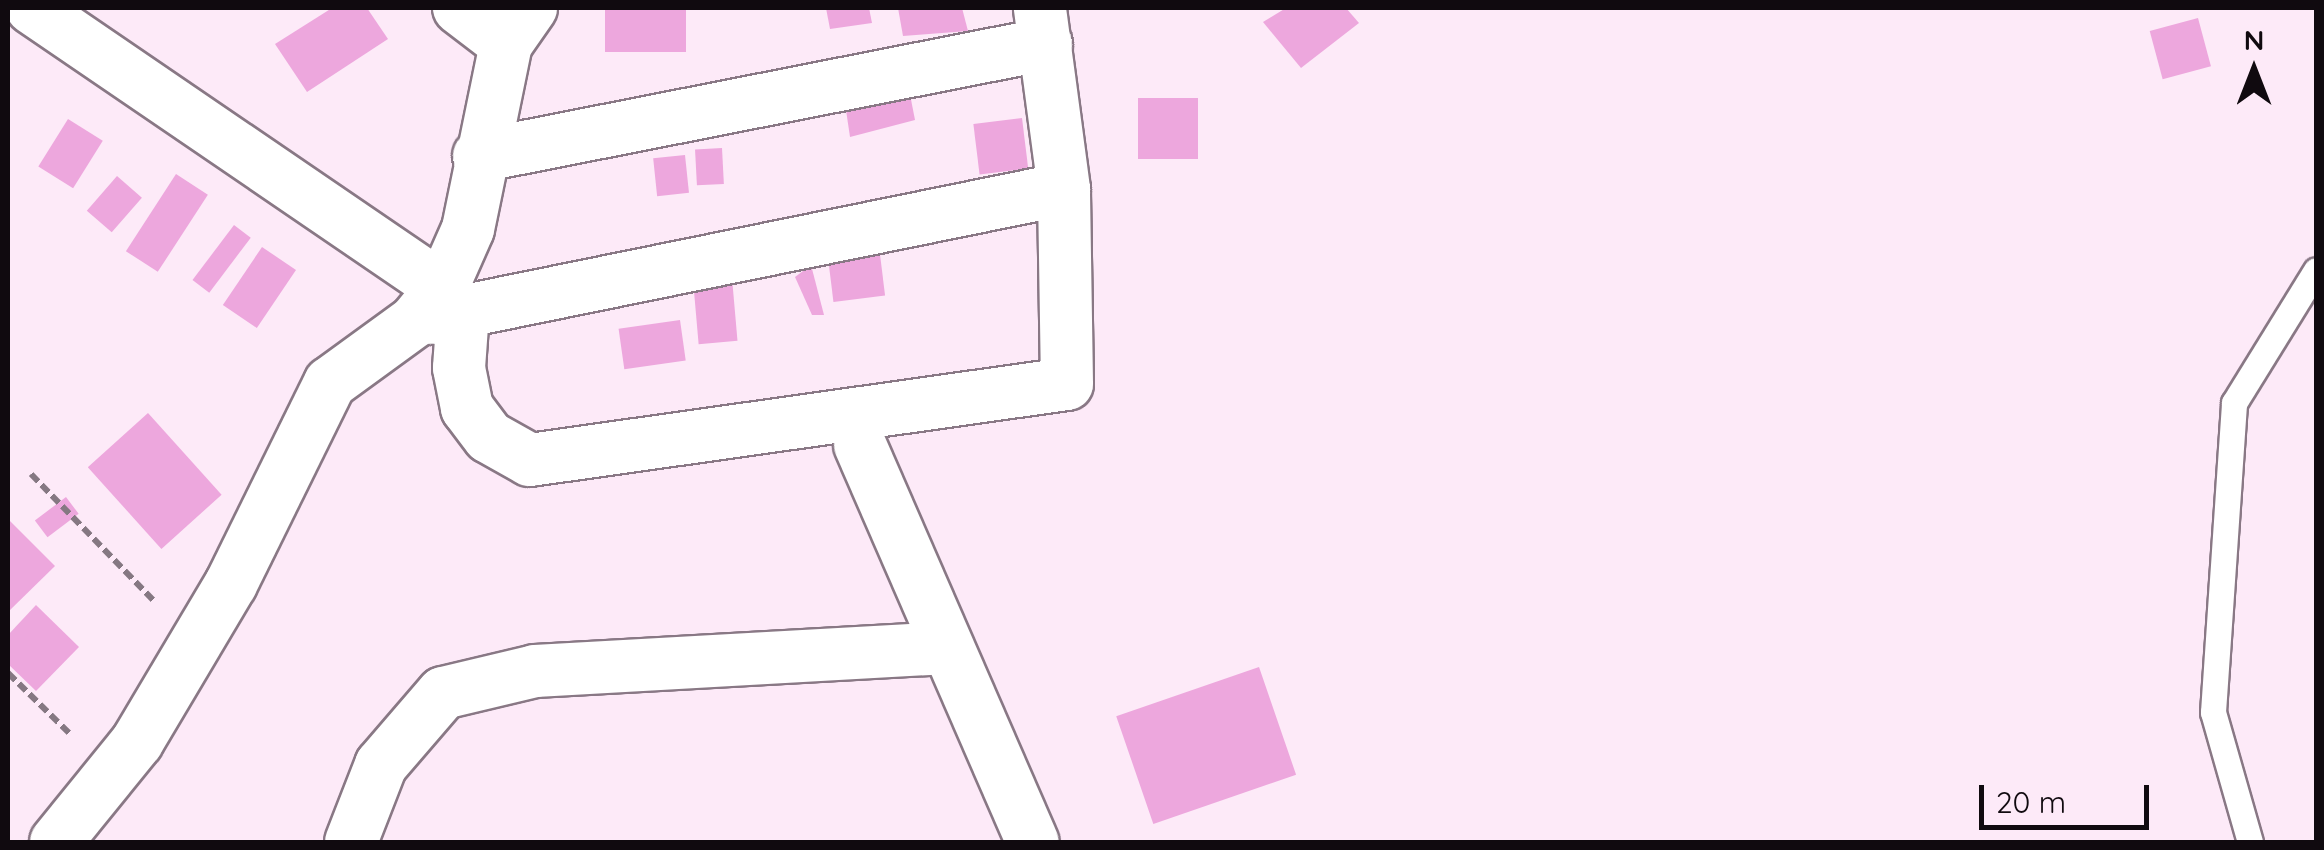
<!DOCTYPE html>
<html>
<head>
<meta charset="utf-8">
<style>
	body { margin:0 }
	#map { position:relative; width:2324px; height:850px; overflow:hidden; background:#fdeaf8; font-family:Quicksand,sans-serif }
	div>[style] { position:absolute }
	.building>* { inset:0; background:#eda7dd; transform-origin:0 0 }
	.path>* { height:6px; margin-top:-3px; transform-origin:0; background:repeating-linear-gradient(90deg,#857882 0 10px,transparent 0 15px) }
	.roads { filter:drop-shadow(2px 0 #897885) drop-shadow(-2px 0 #897885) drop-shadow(0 2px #897885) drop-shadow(0 -2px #897885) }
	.service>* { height:25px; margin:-12.5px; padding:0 12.5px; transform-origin:12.5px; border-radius:12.5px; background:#fff }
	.minor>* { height:52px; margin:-26px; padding:0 26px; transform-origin:26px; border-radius:26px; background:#fff }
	span { translate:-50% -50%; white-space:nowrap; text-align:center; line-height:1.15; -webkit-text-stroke:8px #fdeaf8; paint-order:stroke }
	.frame { position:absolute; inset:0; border:10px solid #100a0f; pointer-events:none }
	.north { position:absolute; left:2204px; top:20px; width:100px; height:100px; -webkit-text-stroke:8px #fdeaf8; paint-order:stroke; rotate:0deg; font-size:28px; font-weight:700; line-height:40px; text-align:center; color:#100a0f }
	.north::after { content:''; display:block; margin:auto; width:35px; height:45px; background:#100a0f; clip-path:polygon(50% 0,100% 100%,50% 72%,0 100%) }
	.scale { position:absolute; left:1979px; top:785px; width:170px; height:45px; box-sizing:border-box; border:5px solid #100a0f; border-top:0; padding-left:12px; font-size:30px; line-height:35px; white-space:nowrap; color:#100a0f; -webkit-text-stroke:8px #fdeaf8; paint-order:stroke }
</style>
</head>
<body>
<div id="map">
	<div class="building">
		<i style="clip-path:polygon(332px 8px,367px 8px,388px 39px,307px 92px,275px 44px)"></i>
		<i style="left:605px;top:8px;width:81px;height:44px"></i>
		<i style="clip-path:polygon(826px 8px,869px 8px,872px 23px,830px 29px)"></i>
		<i style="clip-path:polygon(898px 8px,962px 8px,968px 31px,903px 36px)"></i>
		<i style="clip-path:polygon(1286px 8px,1346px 8px,1359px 23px,1301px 68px,1263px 22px)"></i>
		<i style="left:2198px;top:18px;width:50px;height:50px;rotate:75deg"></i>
		<i style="clip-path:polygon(907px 79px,915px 120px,850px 137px,842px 83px)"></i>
		<i style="left:1138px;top:98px;width:60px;height:61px"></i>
		<i style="left:1022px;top:118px;width:51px;height:49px;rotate:83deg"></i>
		<i style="left:68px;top:119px;width:41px;height:56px;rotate:32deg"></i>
		<i style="left:722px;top:148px;width:36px;height:27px;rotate:87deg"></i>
		<i style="left:685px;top:155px;width:38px;height:32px;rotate:84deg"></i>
		<i style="left:176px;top:174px;width:38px;height:92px;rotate:33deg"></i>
		<i style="left:117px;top:176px;width:33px;height:46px;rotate:41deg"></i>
		<i style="left:234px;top:225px;width:21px;height:69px;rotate:37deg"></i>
		<i style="left:878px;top:238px;width:58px;height:52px;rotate:83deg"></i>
		<i style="left:262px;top:247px;width:41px;height:70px;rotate:34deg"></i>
		<i style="clip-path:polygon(811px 265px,824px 315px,812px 315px,795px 277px)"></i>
		<i style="left:732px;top:278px;width:63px;height:39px;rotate:85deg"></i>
		<i style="left:680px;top:320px;width:41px;height:62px;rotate:82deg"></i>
		<i style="left:148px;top:413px;width:110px;height:81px;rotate:48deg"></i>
		<i style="left:66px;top:497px;width:21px;height:39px;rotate:53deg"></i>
		<i style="clip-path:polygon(8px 519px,55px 566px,8px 612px)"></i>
		<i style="clip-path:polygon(36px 605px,79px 647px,36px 691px,8px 664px,8px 635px)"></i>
		<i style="left:1259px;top:667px;width:114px;height:151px;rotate:71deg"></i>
	</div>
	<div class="path">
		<i style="left:31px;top:474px;width:178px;rotate:45.9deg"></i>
		<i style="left:8px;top:673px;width:88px;rotate:44.5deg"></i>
	</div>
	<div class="roads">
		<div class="service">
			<i style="left:2250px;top:842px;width:135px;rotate:-105.9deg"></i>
			<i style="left:2213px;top:712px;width:310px;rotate:-86.1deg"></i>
			<i style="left:2234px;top:403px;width:156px;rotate:-58.3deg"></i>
		</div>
		<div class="minor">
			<i style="left:32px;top:8px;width:496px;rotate:34.3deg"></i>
			<i style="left:459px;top:8px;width:59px;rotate:37.5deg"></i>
			<i style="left:479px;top:156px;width:578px;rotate:-11.17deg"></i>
			<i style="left:463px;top:312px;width:56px;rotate:94.1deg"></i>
			<i style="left:459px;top:368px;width:41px;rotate:78.7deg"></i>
			<i style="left:467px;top:408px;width:36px;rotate:53deg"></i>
			<i style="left:489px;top:437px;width:47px;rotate:29.3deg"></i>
			<i style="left:530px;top:460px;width:542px;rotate:-8.06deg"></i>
			<i style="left:1067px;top:384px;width:195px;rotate:-90.9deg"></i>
			<i style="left:1064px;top:189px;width:183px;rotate:-97.6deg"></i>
			<i style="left:431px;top:318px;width:646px;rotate:-11.52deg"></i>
			<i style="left:860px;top:445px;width:433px;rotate:66.5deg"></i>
			<i style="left:56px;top:842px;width:129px;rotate:-51deg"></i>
			<i style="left:137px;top:742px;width:184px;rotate:-59.3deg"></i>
			<i style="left:231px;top:584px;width:224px;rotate:-63.8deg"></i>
			<i style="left:330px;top:383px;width:105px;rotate:-36.1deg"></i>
			<i style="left:415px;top:321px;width:43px;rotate:-50.7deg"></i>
			<i style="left:442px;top:288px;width:64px;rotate:-66.2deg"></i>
			<i style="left:468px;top:229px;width:189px;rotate:-78.4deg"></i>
			<i style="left:506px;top:44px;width:44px;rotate:-55.2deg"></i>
			<i style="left:351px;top:842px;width:83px;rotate:-68.7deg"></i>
			<i style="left:381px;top:765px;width:95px;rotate:-49.3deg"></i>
			<i style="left:443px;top:693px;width:95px;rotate:-13.4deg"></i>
			<i style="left:535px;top:671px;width:413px;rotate:-3.2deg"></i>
		</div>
	</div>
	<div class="frame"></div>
	<div class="north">N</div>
	<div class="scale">20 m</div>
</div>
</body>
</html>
